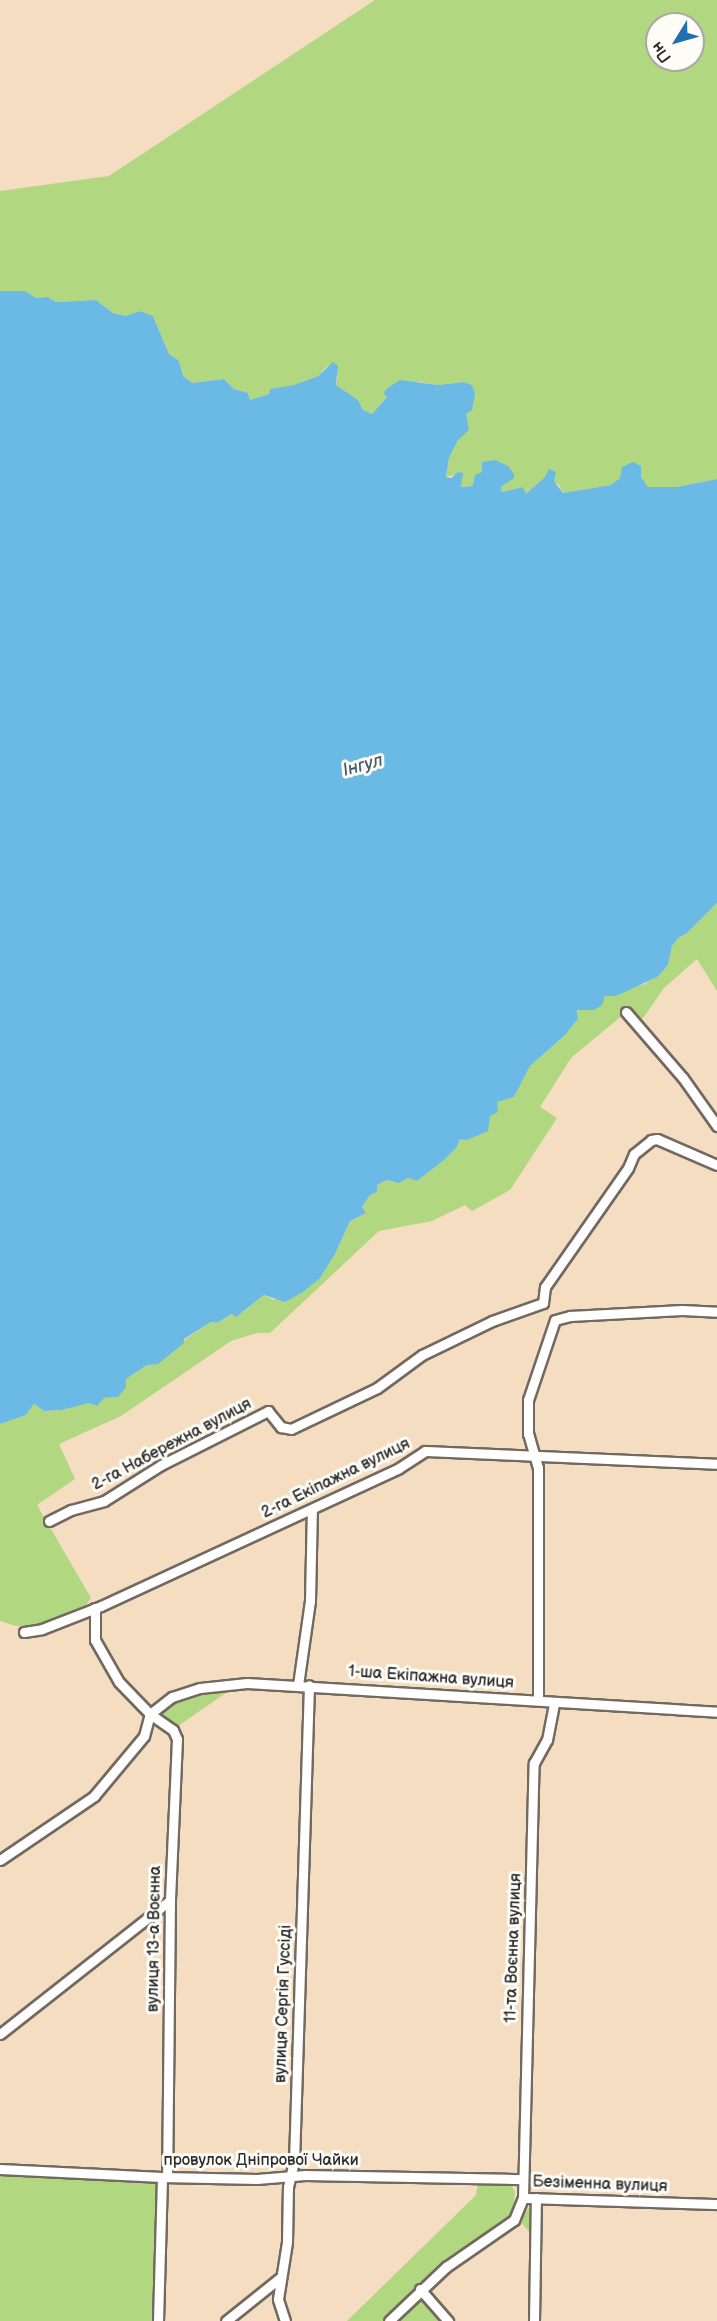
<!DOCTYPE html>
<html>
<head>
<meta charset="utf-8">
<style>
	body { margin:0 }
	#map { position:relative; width:717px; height:2321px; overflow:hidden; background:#f5ddc2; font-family:"Balsamiq Sans",sans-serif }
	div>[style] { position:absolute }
	.green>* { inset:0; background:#b1d781 }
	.water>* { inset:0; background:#6bbae5 }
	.roads { filter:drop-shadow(2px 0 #726960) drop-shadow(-2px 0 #726960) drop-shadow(0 2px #726960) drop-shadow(0 -2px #726960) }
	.minor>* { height:9px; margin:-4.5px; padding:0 4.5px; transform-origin:4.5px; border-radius:4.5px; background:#fff }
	span { translate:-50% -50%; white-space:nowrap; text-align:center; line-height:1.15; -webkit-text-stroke:6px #fdfcf7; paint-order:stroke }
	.street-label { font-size:16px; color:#2b2b2b }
	.water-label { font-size:18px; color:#415d6c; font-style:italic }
	.north { position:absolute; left:645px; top:12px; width:60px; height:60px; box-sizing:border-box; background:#fdfcf7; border:2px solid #a9a8a5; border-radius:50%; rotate:233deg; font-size:16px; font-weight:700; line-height:24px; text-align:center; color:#2b2b2b }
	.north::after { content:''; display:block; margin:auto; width:21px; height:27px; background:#1f6fb2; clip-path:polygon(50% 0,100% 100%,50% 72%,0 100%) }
</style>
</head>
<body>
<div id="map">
	<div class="green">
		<i style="clip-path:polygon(evenodd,375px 0,717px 0,717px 479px,677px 487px,648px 487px,640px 477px,620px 478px,611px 485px,563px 493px,559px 485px,545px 477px,525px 495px,523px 487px,502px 492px,501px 487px,513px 478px,482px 472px,473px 486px,460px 487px,462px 473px,446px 477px,449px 458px,458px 440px,472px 385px,464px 382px,438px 385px,419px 382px,387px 397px,372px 414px,363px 410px,358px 400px,336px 385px,338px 376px,327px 366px,318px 376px,294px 385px,270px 389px,269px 394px,250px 400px,248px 393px,234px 389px,224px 379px,192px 383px,183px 376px,179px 361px,169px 354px,153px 316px,140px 311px,126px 316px,113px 313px,96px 300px,56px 302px,48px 297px,36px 298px,25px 291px,0 291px,0 191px,109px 176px,375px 0,657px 24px,693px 24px,693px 60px,657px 60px,657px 24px)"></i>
		<i style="clip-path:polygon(717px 903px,717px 991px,697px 959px,664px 988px,643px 1018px,633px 1025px,624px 1014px,571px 1058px,540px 1107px,557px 1118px,510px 1190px,472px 1211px,465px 1205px,432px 1221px,379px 1231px,270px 1333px,257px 1333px,231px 1341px,121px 1416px,59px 1444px,75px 1479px,37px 1505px,91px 1598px,86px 1605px,43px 1625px,16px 1626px,0 1621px,0 1424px,26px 1415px,34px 1404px,44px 1411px,62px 1410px,104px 1398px,118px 1397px,126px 1379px,211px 1322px,217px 1323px,233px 1314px,243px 1312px,264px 1295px,274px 1300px,335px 1254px,350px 1221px,366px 1213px,362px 1207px,377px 1185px,387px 1180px,399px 1183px,408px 1178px,417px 1181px,444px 1160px,457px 1147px,460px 1139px,482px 1134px,496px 1102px,514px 1097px,530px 1066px,565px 1035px,578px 1019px,577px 1009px,605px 996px,616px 996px,633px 987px,645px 984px,668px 965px,672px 946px,679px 937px,686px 934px)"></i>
		<i style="clip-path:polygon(233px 1688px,178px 1726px,172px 1727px,163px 1716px,163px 1711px,175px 1700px,202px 1692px)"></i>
		<i style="clip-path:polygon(0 2172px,156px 2181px,159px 2188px,155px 2321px,0 2321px)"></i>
		<i style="clip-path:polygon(478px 2182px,510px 2182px,515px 2192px,513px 2211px,507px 2220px,438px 2267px,415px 2288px,444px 2321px,347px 2321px,476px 2195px)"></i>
		<i style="clip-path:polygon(531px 2205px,533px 2231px,530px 2233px,519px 2220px)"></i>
	</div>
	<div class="water">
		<i style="clip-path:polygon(0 291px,25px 291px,36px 298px,48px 297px,56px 302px,96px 300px,113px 313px,126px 316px,140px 311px,153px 316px,169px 354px,179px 361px,183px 376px,192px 383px,224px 379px,234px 389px,248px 393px,250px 400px,269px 394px,270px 389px,294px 385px,318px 376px,333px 362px,338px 366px,336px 385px,358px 400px,363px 410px,372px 414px,387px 397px,383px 393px,389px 387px,400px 380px,438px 385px,464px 382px,472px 385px,475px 394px,472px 410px,466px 414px,469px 430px,458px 440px,449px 458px,446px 477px,451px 478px,458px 472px,463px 473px,461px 487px,473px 486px,475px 475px,482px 472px,482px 462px,495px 460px,508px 466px,514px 474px,514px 478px,501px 487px,502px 492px,523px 487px,526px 494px,545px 477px,549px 469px,556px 472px,554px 481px,563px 493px,611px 485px,620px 478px,622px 467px,633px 462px,641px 466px,641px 477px,648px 487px,677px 487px,717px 479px,717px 903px,686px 934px,679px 937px,672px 946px,668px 965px,657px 977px,616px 996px,605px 996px,602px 1005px,594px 1010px,577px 1010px,578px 1019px,565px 1035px,530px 1066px,514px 1097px,497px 1102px,498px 1112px,490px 1116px,488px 1131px,467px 1140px,460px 1139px,457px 1147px,444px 1160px,417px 1181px,408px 1178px,399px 1183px,387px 1180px,377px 1185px,377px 1192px,370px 1195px,362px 1207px,366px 1213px,350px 1221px,335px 1254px,320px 1278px,303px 1292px,285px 1302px,264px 1295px,236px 1317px,232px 1314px,217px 1323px,211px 1322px,184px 1339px,184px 1343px,158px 1364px,147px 1365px,126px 1379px,126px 1387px,118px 1397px,104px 1398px,97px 1406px,89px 1403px,62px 1410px,44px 1411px,34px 1404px,26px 1415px,0 1424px)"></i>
	</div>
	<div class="roads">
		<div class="minor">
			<i style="left:626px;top:1012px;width:87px;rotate:49.2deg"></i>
			<i style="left:683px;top:1078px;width:59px;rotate:54.7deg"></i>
			<i style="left:555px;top:1320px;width:16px;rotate:-15deg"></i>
			<i style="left:570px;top:1316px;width:112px;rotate:-3.1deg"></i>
			<i style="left:682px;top:1310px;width:35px;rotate:3deg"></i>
			<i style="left:49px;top:1521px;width:25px;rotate:-27deg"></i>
			<i style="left:71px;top:1510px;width:34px;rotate:-15deg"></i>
			<i style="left:104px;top:1501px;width:67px;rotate:-32.3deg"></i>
			<i style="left:161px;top:1465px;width:120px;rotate:-26.8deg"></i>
			<i style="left:268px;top:1411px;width:21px;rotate:51deg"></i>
			<i style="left:281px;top:1427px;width:10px;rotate:11deg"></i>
			<i style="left:291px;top:1429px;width:95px;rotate:-25.5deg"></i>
			<i style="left:377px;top:1388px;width:56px;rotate:-36.3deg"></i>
			<i style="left:422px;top:1355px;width:78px;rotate:-25.9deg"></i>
			<i style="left:492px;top:1321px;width:54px;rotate:-19.4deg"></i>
			<i style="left:543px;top:1303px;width:16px;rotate:-83deg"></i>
			<i style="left:545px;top:1287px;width:145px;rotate:-55.1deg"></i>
			<i style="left:628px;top:1168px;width:15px;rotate:-67deg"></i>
			<i style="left:634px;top:1154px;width:22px;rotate:-39deg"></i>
			<i style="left:651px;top:1140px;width:6px;rotate:-9deg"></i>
			<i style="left:657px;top:1139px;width:65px;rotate:23.4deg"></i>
			<i style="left:95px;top:1608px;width:32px;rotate:90deg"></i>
			<i style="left:95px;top:1640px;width:48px;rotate:60.3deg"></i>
			<i style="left:119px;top:1682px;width:45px;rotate:45.9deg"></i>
			<i style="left:150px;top:1714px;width:28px;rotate:35deg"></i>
			<i style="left:173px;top:1730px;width:10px;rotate:66deg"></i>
			<i style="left:177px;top:1739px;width:161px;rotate:92.5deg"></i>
			<i style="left:170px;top:1900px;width:277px;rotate:90.6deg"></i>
			<i style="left:24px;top:1632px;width:18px;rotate:-9deg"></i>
			<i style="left:42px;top:1629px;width:63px;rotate:-21.3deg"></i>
			<i style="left:101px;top:1606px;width:328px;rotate:-24.8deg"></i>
			<i style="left:399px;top:1468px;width:31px;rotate:-33deg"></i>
			<i style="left:425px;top:1451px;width:292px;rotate:2.5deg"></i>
			<i style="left:298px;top:1685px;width:85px;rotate:-81.9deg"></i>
			<i style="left:310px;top:1601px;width:92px;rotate:-88.8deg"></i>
			<i style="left:538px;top:1700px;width:232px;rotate:-90deg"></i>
			<i style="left:538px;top:1468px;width:35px;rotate:-106deg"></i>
			<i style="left:528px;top:1434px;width:34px;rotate:-90deg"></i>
			<i style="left:528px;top:1400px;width:84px;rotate:-71.4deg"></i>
			<i style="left:150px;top:1714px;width:28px;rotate:-38deg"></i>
			<i style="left:172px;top:1697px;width:29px;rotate:-18deg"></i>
			<i style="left:200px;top:1688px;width:47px;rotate:-6.1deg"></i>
			<i style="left:247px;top:1683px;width:471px;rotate:3.5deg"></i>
			<i style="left:0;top:1860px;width:114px;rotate:-34.2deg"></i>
			<i style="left:94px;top:1796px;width:78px;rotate:-50.2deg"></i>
			<i style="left:144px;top:1736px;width:23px;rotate:-75deg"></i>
			<i style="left:0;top:2034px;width:216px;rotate:-38.2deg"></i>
			<i style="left:0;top:2169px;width:162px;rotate:2.8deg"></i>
			<i style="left:162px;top:2177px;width:95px;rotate:1.2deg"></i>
			<i style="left:257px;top:2179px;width:48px;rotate:-4.8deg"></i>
			<i style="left:305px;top:2175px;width:218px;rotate:1.1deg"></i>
			<i style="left:523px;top:2198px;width:194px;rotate:1.8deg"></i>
			<i style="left:420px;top:2289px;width:43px;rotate:48.8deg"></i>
			<i style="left:158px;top:2321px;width:144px;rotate:-88.4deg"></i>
			<i style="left:226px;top:2321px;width:70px;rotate:-38.7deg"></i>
			<i style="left:285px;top:2321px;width:23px;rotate:-108deg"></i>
			<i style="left:278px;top:2299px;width:58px;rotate:-81deg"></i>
			<i style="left:287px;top:2242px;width:55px;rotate:-89deg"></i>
			<i style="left:288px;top:2187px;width:26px;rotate:-77deg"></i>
			<i style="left:294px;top:2162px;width:477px;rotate:-88.2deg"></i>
			<i style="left:389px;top:2321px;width:79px;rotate:-43.5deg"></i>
			<i style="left:446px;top:2267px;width:83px;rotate:-34.7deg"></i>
			<i style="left:514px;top:2220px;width:24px;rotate:-68deg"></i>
			<i style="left:523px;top:2198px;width:435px;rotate:-88.6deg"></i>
			<i style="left:534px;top:1763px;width:26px;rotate:-61deg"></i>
			<i style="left:547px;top:1740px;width:38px;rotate:-79deg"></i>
			<i style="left:534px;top:2321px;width:123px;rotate:-89.1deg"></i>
		</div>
	</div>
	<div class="street-label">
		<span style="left:172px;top:1445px;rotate:-28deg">2-га Набережна вулиця</span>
		<span style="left:336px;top:1479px;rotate:-26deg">2-га Екіпажна вулиця</span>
		<span style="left:431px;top:1678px;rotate:4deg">1-ша Екіпажна вулиця</span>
		<span style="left:155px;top:1939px;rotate:-89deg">вулиця 13-а Воєнна</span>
		<span style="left:514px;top:1948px;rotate:-88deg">11-та Воєнна вулиця</span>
		<span style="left:284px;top:2004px;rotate:-88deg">вулиця Сергія Гуссіді</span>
		<span style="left:261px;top:2161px">провулок Дніпрової Чайки</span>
		<span style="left:600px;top:2185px;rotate:2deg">Безіменна вулиця</span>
	</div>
	<div class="water-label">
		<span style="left:363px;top:766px;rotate:-16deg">Інгул</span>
	</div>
	<div class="north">Пн</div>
</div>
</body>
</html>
